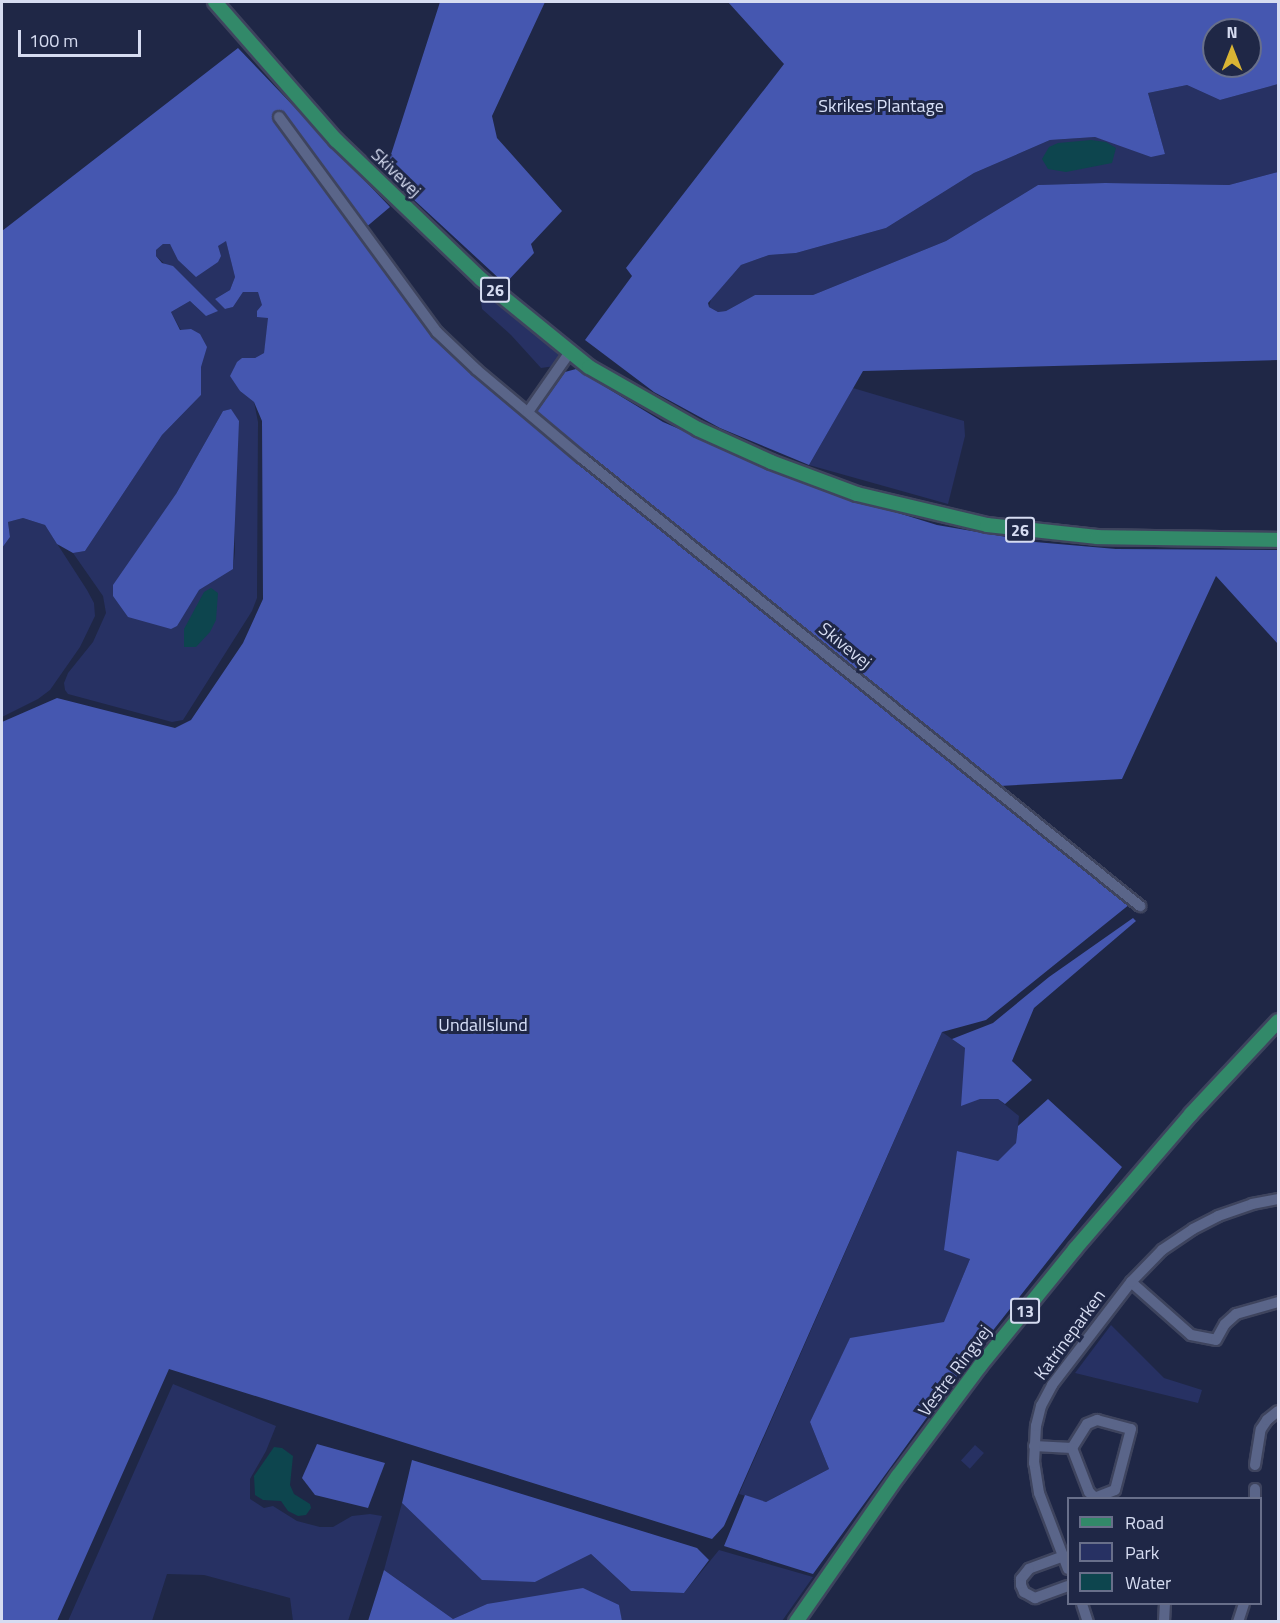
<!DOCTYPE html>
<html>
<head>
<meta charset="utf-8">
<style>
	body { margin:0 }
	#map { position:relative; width:1280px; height:1623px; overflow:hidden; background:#1f2746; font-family:"Titillium Web",sans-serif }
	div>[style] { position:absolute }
	.green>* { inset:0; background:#273163; transform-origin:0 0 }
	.forest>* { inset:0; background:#4557b0 }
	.water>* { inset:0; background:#0d454e }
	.roads { filter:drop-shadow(2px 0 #3e445e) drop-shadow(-2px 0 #3e445e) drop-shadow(0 2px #3e445e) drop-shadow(0 -2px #3e445e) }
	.minor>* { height:10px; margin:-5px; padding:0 5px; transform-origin:5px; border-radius:5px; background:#5a6589 }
	.major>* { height:14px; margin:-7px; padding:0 7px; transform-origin:7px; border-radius:7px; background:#328969 }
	span { translate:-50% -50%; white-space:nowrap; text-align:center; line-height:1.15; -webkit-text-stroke:6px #1f2746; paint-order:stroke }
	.shield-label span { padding:2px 4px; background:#1f2746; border:2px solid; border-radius:4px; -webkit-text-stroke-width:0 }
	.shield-label { font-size:16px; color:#d6dcf1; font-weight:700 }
	.park-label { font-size:18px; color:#d8e0f8 }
	.street-label { font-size:18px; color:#d6dcf1 }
	.frame { position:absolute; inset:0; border:3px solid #d6dcf1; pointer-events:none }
	.legend { position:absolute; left:1067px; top:1497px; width:195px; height:108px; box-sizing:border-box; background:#1f2746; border:2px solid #686f8a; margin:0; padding:8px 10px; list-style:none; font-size:18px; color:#d6dcf1 }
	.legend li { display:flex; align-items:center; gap:12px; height:30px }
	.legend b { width:30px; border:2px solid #686f8a }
	.north { position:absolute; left:1202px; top:18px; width:60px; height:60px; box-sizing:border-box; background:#1f2746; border:2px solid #686f8a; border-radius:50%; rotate:0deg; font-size:16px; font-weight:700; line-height:24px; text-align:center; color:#d6dcf1 }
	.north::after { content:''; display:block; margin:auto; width:21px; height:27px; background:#d9b434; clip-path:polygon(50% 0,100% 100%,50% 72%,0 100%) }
	.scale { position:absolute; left:18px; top:30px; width:123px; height:27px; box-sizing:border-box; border:3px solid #d6dcf1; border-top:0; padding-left:8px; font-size:18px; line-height:21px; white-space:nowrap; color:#d6dcf1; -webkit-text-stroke:4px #1f2746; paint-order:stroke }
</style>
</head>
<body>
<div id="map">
	<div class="green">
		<i style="clip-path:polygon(1278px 84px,1278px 172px,1229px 185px,1105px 183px,1038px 185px,946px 241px,813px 295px,755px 295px,726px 311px,718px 312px,709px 307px,711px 299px,741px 265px,769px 255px,796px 253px,886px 228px,974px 173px,1050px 140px,1095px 137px,1165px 154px,1148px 93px,1187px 85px,1220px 100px)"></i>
		<i style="clip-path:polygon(evenodd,226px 240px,235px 277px,230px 290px,215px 299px,225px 309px,233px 307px,243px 292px,259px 292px,269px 318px,264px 353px,255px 358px,242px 358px,234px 368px,240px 391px,254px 402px,258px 422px,257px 598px,252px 611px,183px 720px,172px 722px,68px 694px,65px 690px,64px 683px,68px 673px,93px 642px,106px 613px,103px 596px,73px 553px,85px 551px,162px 435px,201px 395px,201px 367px,171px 312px,190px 301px,206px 316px,167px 266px,156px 256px,156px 250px,163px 244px,170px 244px,176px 252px,217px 246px,226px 240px,231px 409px,235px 552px,233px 568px,199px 590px,176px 494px,223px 411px,231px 409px)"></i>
		<i style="clip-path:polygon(487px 294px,492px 294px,557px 350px,559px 359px,555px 366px,541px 368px,511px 335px,482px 309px,481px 302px)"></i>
		<i style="clip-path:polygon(853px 388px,964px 421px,965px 436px,948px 504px,809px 465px)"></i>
		<i style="clip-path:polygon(23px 518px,45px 525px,87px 590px,94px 603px,95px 616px,80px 647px,50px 690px,38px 699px,2px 717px,2px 548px,10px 537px,8px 522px)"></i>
		<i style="clip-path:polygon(942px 1032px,965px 1048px,980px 1099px,998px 1099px,1019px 1116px,1016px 1143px,998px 1162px,957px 1151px,970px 1259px,944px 1323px,850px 1339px,810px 1422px,829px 1469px,766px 1502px,739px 1494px)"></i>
		<i style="clip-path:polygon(1111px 1325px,1164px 1378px,1202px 1390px,1198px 1403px,1075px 1373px)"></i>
		<i style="clip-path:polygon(173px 1384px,276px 1426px,266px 1451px,250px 1479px,250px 1499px,264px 1508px,273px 1506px,297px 1521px,320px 1527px,333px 1527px,352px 1516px,370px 1514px,382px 1516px,348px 1621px,293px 1621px,290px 1598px,204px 1575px,167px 1574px,152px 1621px,68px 1621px)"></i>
		<i style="left:975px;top:1445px;width:12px;height:21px;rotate:42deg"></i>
		<i style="clip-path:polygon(402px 1503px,483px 1580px,535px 1582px,591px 1554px,631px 1591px,684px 1593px,719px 1550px,813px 1577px,782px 1621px,622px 1622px,619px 1605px,487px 1604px,453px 1619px,384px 1570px)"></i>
	</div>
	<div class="forest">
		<i style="clip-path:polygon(440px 2px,545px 2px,492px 116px,497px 138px,562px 211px,531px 244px,534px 253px,505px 284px,385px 173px)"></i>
		<i style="clip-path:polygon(evenodd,728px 2px,1278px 2px,1278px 84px,1220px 100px,1187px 85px,1148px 93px,1165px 154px,1151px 157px,1095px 137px,1050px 140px,974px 173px,886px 228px,796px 253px,769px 255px,741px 265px,708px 303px,709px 307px,718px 312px,726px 311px,755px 295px,813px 295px,946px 241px,1038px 185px,1105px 183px,1229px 185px,1278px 172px,1278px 360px,863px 371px,809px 465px,720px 428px,654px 392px,585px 340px,632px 276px,626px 268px,784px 64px,728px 2px,1214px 30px,1250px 30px,1250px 66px,1214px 66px,1214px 30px)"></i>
		<i style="clip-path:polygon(238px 48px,390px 207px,358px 234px,433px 335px,476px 377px,1130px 904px,986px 1020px,942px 1032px,724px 1526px,712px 1539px,169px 1369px,57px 1621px,2px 1621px,2px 722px,57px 698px,175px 728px,191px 720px,243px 643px,263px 599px,262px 421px,254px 402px,240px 391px,230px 376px,237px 362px,242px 358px,255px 358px,264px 353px,268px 318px,257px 317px,257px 311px,262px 305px,258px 292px,243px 292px,233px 307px,225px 309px,215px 299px,230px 290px,235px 277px,226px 241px,218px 246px,221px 256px,218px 262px,196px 277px,178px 260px,170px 244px,163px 244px,156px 250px,156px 256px,162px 263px,173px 266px,218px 311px,206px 316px,190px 301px,171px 312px,180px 330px,191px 329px,200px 334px,207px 347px,201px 367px,201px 395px,162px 435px,85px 551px,73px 553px,57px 544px,45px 525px,23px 518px,8px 522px,10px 537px,2px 548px,2px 231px)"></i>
		<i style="clip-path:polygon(576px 369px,663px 422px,814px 487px,937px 525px,1035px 542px,1116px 549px,1278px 550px,1278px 644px,1216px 576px,1122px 779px,999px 786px,536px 413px,565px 372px)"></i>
		<i style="clip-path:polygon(231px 409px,239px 421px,233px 569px,199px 590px,177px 626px,171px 629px,128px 617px,113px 596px,113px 585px,176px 494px,223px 411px)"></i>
		<i style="clip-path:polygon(1133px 918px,1136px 921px,1034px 1008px,1012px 1061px,1032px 1080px,1005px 1104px,998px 1099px,980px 1099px,961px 1106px,965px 1048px,952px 1039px,993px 1023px,1049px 977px)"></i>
		<i style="clip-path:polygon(1048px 1099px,1122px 1167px,957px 1376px,813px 1574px,724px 1546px,745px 1495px,766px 1502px,829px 1469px,810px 1422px,850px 1338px,944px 1322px,970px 1259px,944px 1250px,957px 1151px,998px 1161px,1016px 1143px,1018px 1126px)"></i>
		<i style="clip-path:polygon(317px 1444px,385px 1463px,368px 1508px,315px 1495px,302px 1478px)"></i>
		<i style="clip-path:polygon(412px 1460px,697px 1548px,709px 1560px,684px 1593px,631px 1591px,591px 1554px,535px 1582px,482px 1580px,402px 1503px)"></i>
		<i style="clip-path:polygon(384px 1570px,453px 1619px,487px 1604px,583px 1588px,619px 1605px,622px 1621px,368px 1621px)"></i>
	</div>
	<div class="water">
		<i style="clip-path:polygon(1091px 140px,1106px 142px,1116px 148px,1112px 163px,1066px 172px,1048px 169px,1042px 159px,1049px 147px,1058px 143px)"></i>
		<i style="clip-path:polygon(211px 588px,218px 593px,216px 620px,210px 632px,196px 647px,184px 647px,184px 629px,204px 592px)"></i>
		<i style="clip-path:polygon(274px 1447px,282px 1448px,293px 1456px,290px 1485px,294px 1494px,310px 1504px,311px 1508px,306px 1515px,298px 1516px,288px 1511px,281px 1501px,263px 1500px,255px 1495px,254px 1476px)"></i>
	</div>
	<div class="roads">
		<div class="minor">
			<i style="left:279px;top:117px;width:267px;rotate:53.7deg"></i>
			<i style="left:437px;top:332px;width:55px;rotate:43.5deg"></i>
			<i style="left:477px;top:370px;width:137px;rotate:40deg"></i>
			<i style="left:582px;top:458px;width:716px;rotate:38.76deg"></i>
			<i style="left:528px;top:412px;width:73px;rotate:-55deg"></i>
			<i style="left:1131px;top:1282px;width:80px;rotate:41.5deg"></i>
			<i style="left:1191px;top:1335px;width:25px;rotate:11deg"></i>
			<i style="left:1216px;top:1340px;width:18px;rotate:-61deg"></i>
			<i style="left:1225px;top:1324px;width:15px;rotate:-42deg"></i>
			<i style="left:1236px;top:1314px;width:44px;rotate:-15.9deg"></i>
			<i style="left:1034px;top:1446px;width:38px;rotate:3deg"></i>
			<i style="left:1072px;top:1448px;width:28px;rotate:-58deg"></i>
			<i style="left:1087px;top:1424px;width:11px;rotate:-22deg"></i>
			<i style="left:1097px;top:1420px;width:35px;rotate:15deg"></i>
			<i style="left:1131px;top:1429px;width:63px;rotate:104.7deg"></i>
			<i style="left:1115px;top:1490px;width:22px;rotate:159deg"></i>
			<i style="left:1072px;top:1448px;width:47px;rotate:68.9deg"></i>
			<i style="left:1089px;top:1492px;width:8px;rotate:45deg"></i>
			<i style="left:1255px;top:1465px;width:36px;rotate:-81deg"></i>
			<i style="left:1261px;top:1429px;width:11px;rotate:-56deg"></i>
			<i style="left:1267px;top:1420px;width:14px;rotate:-39deg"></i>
			<i style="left:1255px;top:1498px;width:9px;rotate:-90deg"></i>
			<i style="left:1064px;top:1556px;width:37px;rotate:160deg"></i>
			<i style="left:1029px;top:1569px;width:13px;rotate:129deg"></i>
			<i style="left:1021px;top:1579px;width:6px;rotate:90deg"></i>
			<i style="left:1021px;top:1585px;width:8px;rotate:67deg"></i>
			<i style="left:1024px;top:1592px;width:13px;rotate:29deg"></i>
			<i style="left:1035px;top:1598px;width:35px;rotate:-20deg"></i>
			<i style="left:1068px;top:1569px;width:81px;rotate:-110.9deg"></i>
			<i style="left:1039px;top:1493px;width:30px;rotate:-99deg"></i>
			<i style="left:1034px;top:1463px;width:37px;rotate:-87deg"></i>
			<i style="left:1036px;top:1426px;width:21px;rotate:-76deg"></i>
			<i style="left:1041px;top:1406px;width:24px;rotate:-62deg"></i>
			<i style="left:1052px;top:1385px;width:130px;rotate:-52.5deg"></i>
			<i style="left:1131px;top:1282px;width:45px;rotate:-45.9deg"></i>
			<i style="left:1162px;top:1250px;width:37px;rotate:-34deg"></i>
			<i style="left:1193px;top:1229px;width:28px;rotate:-27deg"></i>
			<i style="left:1218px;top:1216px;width:36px;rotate:-19deg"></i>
			<i style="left:1252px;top:1204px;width:26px;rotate:-11deg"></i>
			<i style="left:1082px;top:1604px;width:19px;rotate:72deg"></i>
			<i style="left:1164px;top:1622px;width:18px;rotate:-87deg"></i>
			<i style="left:1238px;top:1622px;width:19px;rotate:-72deg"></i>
		</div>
		<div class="major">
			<i style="left:215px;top:2px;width:184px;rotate:48.8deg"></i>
			<i style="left:336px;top:140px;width:201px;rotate:43.8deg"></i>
			<i style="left:481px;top:279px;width:139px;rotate:39.2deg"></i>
			<i style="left:589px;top:367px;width:125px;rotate:29.6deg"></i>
			<i style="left:698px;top:429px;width:80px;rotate:24.3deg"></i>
			<i style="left:771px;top:462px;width:92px;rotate:20.4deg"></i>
			<i style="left:857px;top:494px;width:134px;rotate:13.4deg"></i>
			<i style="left:987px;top:525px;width:111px;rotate:6.2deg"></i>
			<i style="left:1097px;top:537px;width:181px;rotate:0.9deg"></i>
			<i style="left:796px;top:1622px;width:178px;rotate:-55.1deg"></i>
			<i style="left:898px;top:1476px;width:137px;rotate:-53.3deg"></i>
			<i style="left:980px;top:1366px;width:151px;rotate:-50.9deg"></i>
			<i style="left:1075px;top:1249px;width:178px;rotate:-49.3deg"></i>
			<i style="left:1191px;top:1114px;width:127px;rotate:-46.9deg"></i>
		</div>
	</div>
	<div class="shield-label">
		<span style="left:495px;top:290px">26</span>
		<span style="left:1020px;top:530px">26</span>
		<span style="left:1025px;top:1311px">13</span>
	</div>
	<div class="park-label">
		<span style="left:881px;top:106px">Skrikes Plantage</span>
		<span style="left:483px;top:1025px">Undallslund</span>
	</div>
	<div class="street-label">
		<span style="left:396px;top:173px;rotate:44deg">Skivevej</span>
		<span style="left:845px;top:646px;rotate:39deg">Skivevej</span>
		<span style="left:1070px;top:1335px;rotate:-54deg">Katrineparken</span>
		<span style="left:955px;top:1371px;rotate:-53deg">Vestre Ringvej</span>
	</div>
	<div class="frame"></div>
	<ul class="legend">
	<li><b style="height:8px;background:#328969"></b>Road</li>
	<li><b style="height:16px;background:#273163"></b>Park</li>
	<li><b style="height:16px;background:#0d454e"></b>Water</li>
	</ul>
	<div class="north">N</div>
	<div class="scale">100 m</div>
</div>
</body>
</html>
